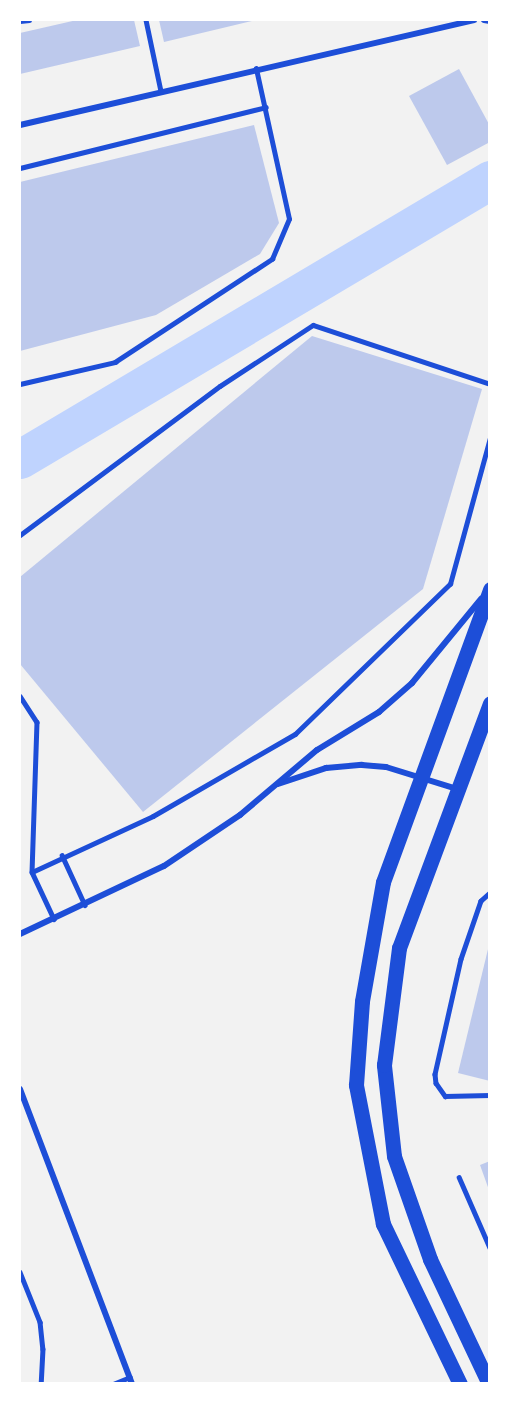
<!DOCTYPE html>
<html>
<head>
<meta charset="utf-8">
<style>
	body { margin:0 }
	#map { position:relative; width:509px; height:1403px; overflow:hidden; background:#f2f2f2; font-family:"Source Sans 3",sans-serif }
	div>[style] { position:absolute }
	.river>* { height:39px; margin:-19.5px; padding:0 19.5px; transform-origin:19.5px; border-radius:19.5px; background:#bfd3fe }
	.building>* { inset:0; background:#bdc9ec }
	.service>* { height:4.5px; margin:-2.25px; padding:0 2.25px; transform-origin:2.25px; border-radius:2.25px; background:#1d4ed8 }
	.minor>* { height:6px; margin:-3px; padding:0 3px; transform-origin:3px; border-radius:3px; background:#1d4ed8 }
	.primary>* { height:15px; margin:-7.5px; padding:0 7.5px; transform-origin:7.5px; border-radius:7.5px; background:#1d4ed8 }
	span { translate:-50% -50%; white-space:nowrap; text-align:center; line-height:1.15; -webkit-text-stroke:6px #fff; paint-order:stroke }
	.frame { position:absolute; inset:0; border:21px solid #fff; pointer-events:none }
</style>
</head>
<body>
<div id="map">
	<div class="river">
		<i style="left:20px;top:459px;width:547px;rotate:-30.69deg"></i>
	</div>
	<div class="building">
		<i style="clip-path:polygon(77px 20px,134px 20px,140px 46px,20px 74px,20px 33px)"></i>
		<i style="clip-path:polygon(159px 20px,256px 20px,164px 42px)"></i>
		<i style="clip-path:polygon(459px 69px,490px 126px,490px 142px,447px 165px,409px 96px)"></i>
		<i style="clip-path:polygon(254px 125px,279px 223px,260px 254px,156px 315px,20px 351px,20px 182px)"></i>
		<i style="clip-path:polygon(312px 336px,482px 389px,423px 589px,143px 812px,20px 664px,20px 577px)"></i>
		<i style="clip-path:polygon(489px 945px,490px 945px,490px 1081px,458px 1073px)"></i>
		<i style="clip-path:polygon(490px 1161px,490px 1190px,489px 1190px,480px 1165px)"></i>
	</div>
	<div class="service">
		<i style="left:146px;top:20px;width:73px;rotate:78.1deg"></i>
		<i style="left:20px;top:21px;width:9px;rotate:-6deg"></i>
		<i style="left:20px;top:168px;width:253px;rotate:-13.9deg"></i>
		<i style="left:20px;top:384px;width:98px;rotate:-13deg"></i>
		<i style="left:115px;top:362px;width:188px;rotate:-33.3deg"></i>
		<i style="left:272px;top:259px;width:43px;rotate:-67deg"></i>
		<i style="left:289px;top:219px;width:154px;rotate:-102.4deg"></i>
		<i style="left:20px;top:535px;width:249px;rotate:-36.7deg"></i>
		<i style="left:220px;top:386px;width:111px;rotate:-33.3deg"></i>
		<i style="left:313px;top:325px;width:187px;rotate:18.4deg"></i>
		<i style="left:20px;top:696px;width:31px;rotate:57deg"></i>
		<i style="left:37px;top:722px;width:150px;rotate:91.9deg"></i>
		<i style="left:32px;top:872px;width:133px;rotate:-24.8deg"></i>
		<i style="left:153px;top:816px;width:164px;rotate:-30deg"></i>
		<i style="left:295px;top:734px;width:216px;rotate:-44.1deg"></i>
		<i style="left:450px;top:584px;width:151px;rotate:-74.7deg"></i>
		<i style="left:62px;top:855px;width:55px;rotate:65.3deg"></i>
		<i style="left:32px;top:872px;width:52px;rotate:64.9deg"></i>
		<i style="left:490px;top:893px;width:12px;rotate:138deg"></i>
		<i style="left:481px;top:901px;width:61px;rotate:109deg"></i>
		<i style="left:461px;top:959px;width:118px;rotate:102.7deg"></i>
		<i style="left:435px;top:1074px;width:9px;rotate:84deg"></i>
		<i style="left:436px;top:1083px;width:16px;rotate:55deg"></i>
		<i style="left:445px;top:1096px;width:45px;rotate:-1.3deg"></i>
		<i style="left:459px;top:1177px;width:77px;rotate:66.4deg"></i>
		<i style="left:20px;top:1272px;width:54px;rotate:68.2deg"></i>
		<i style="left:40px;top:1322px;width:27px;rotate:84deg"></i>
		<i style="left:43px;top:1349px;width:35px;rotate:93deg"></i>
		<i style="left:113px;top:1384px;width:18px;rotate:-22deg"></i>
	</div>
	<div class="minor">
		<i style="left:484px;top:20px;width:6px;rotate:9deg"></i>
		<i style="left:20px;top:125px;width:466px;rotate:-13deg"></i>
		<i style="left:278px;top:784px;width:51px;rotate:-18.4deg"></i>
		<i style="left:326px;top:768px;width:36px;rotate:-5deg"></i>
		<i style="left:362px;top:765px;width:24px;rotate:5deg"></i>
		<i style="left:386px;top:767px;width:74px;rotate:17.2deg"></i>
		<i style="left:20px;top:934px;width:159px;rotate:-25.3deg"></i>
		<i style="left:164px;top:866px;width:92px;rotate:-33.9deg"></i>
		<i style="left:240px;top:815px;width:101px;rotate:-40.2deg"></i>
		<i style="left:317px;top:750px;width:73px;rotate:-31.5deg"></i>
		<i style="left:379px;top:712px;width:44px;rotate:-41.3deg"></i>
		<i style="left:412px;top:683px;width:109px;rotate:-50.6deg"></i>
		<i style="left:20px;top:1089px;width:316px;rotate:69.2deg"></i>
	</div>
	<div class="primary">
		<i style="left:460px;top:1384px;width:178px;rotate:-115.7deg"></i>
		<i style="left:383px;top:1224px;width:142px;rotate:-101deg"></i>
		<i style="left:356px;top:1085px;width:84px;rotate:-85.9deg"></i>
		<i style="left:362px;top:1001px;width:121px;rotate:-80deg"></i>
		<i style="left:383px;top:882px;width:312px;rotate:-69.9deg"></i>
		<i style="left:489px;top:1384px;width:138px;rotate:-115.3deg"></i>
		<i style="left:430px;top:1259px;width:109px;rotate:-109.3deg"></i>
		<i style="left:394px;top:1156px;width:92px;rotate:-96.3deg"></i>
		<i style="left:384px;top:1065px;width:118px;rotate:-82.7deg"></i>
		<i style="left:399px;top:948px;width:261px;rotate:-69.6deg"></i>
	</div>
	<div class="frame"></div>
</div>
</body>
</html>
